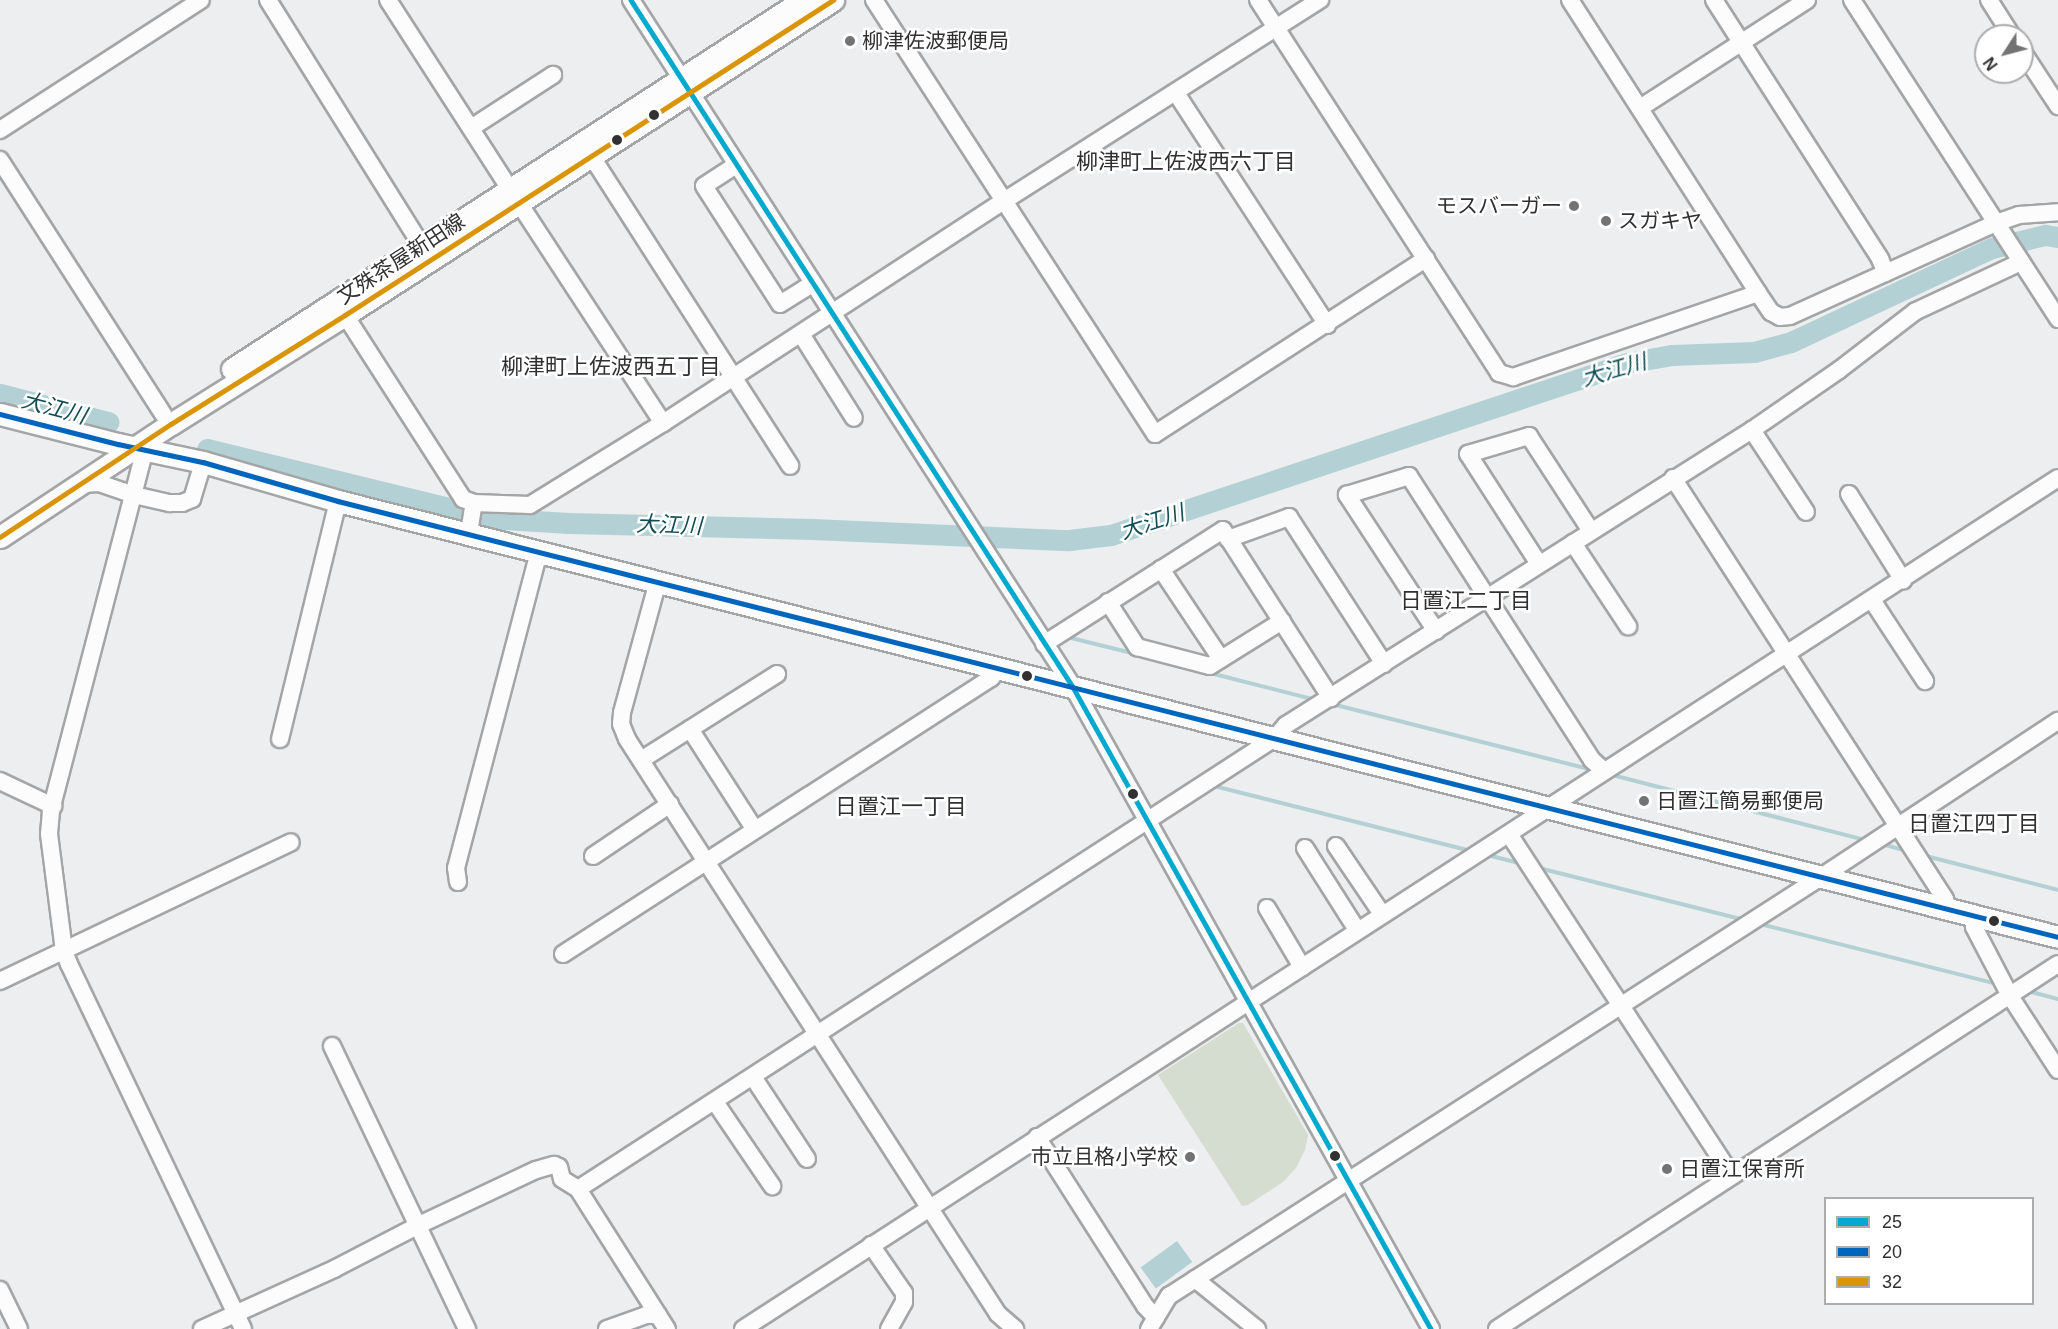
<!DOCTYPE html>
<html>
<head>
<meta charset="utf-8">
<style>
	body { margin:0 }
	#map { position:relative; width:2058px; height:1329px; overflow:hidden; background:#edeeef; font-family:Arial,"Noto Sans JP",sans-serif }
	div>[style] { position:absolute }
	.green>* { inset:0; background:#d5ddd0 }
	.water>* { inset:0; background:#b3d1d4; transform-origin:0 0 }
	.stream>* { height:4px; margin:-2px; padding:0 2px; transform-origin:2px; border-radius:2px; background:#b3d1d4 }
	.river>* { height:21px; margin:-10.5px; padding:0 10.5px; transform-origin:10.5px; border-radius:10.5px; background:#b3d1d4 }
	.roads { filter:drop-shadow(2px 0 #a4a5a6) drop-shadow(-2px 0 #a4a5a6) drop-shadow(0 2px #a4a5a6) drop-shadow(0 -2px #a4a5a6) }
	.minor>* { height:16px; margin:-8px; padding:0 8px; transform-origin:8px; border-radius:8px; background:#fcfcfd }
	.major>* { height:21px; margin:-10.5px; padding:0 10.5px; transform-origin:10.5px; border-radius:10.5px; background:#fcfcfd }
	.bus-1>* { height:4.5px; margin:-2.25px; padding:0 2.25px; transform-origin:2.25px; border-radius:2.25px; background:#00a9ce }
	.bus-2>* { height:4.5px; margin:-2.25px; padding:0 2.25px; transform-origin:2.25px; border-radius:2.25px; background:#0065bd }
	.bus-3>* { height:4.5px; margin:-2.25px; padding:0 2.25px; transform-origin:2.25px; border-radius:2.25px; background:#d99408 }
	.dots>* { width:16px; height:16px; translate:-50% -50%; box-sizing:border-box; border:3px solid #fff; border-radius:50% }
	span { translate:-50% -50%; white-space:nowrap; text-align:center; line-height:1.15; -webkit-text-stroke:5px #fff; paint-order:stroke }
	.poi-label { font-size:21px; color:#313132 }
	.left { translate:0 -50%; text-align:left }
	.right { translate:-100% -50%; text-align:right }
	.street-label { font-size:21px; color:#313132 }
	.neighbourhood-label { font-size:22px; color:#313132 }
	.water-label { font-size:22px; color:#104e54; font-style:italic }
	.legend { position:absolute; left:1824px; top:1197px; width:210px; height:108px; box-sizing:border-box; background:#fff; border:2px solid #adadad; margin:0; padding:8px 10px; list-style:none; font-size:18px; color:#313132 }
	.legend li { display:flex; align-items:center; gap:12px; height:30px }
	.legend b { width:30px; border:2px solid #adadad }
	.north { position:absolute; left:1974px; top:24px; width:60px; height:60px; box-sizing:border-box; background:#fff; border:2px solid #adadad; border-radius:50%; rotate:234deg; font-size:16px; font-weight:700; line-height:24px; text-align:center; color:#313132 }
	.north::after { content:''; display:block; margin:auto; width:21px; height:27px; background:#737374; clip-path:polygon(50% 0,100% 100%,50% 72%,0 100%) }
</style>
</head>
<body>
<div id="map">
	<div class="green">
		<i style="clip-path:polygon(1239px 1023px,1243px 1023px,1308px 1135px,1305px 1150px,1296px 1168px,1283px 1182px,1248px 1205px,1242px 1206px,1158px 1075px)"></i>
	</div>
	<div class="water">
		<i style="left:1177px;top:1241px;width:26px;height:45px;rotate:54deg"></i>
	</div>
	<div class="stream">
		<i style="left:1067px;top:637px;width:71px;rotate:13.8deg"></i>
		<i style="left:1210px;top:673px;width:109px;rotate:14.3deg"></i>
		<i style="left:1332px;top:704px;width:269px;rotate:14.2deg"></i>
		<i style="left:1612px;top:775px;width:262px;rotate:14.4deg"></i>
		<i style="left:1218px;top:787px;width:261px;rotate:14.2deg"></i>
		<i style="left:1882px;top:844px;width:25px;rotate:16deg"></i>
		<i style="left:1487px;top:855px;width:34px;rotate:14deg"></i>
		<i style="left:1922px;top:855px;width:140px;rotate:14.4deg"></i>
		<i style="left:1539px;top:868px;width:211px;rotate:14.2deg"></i>
		<i style="left:1760px;top:924px;width:244px;rotate:14.2deg"></i>
		<i style="left:2028px;top:991px;width:31px;rotate:15deg"></i>
	</div>
	<div class="river">
		<i style="left:0;top:394px;width:112px;rotate:14.5deg"></i>
		<i style="left:207px;top:449px;width:290px;rotate:13.7deg"></i>
		<i style="left:489px;top:518px;width:80px;rotate:3.6deg"></i>
		<i style="left:569px;top:523px;width:243px;rotate:1.4deg"></i>
		<i style="left:812px;top:529px;width:257px;rotate:2.5deg"></i>
		<i style="left:1069px;top:540px;width:42px;rotate:-6.8deg"></i>
		<i style="left:1111px;top:535px;width:544px;rotate:-18.43deg"></i>
		<i style="left:1627px;top:363px;width:46px;rotate:-10.1deg"></i>
		<i style="left:1672px;top:355px;width:82px;rotate:-2.1deg"></i>
		<i style="left:1754px;top:352px;width:38px;rotate:-15deg"></i>
		<i style="left:1791px;top:342px;width:222px;rotate:-25.1deg"></i>
		<i style="left:1992px;top:248px;width:55px;rotate:-13.8deg"></i>
		<i style="left:2045px;top:235px;width:13px;rotate:9deg"></i>
	</div>
	<div class="roads">
		<div class="minor">
			<i style="left:268px;top:0;width:302px;rotate:58deg"></i>
			<i style="left:388px;top:0;width:224px;rotate:57.2deg"></i>
			<i style="left:631px;top:0;width:817px;rotate:57.24deg"></i>
			<i style="left:1073px;top:687px;width:735px;rotate:60.85deg"></i>
			<i style="left:874px;top:0;width:517px;rotate:57.08deg"></i>
			<i style="left:1155px;top:434px;width:323px;rotate:-32.9deg"></i>
			<i style="left:1258px;top:0;width:444px;rotate:57.1deg"></i>
			<i style="left:1499px;top:373px;width:15px;rotate:16deg"></i>
			<i style="left:1513px;top:377px;width:259px;rotate:-18.9deg"></i>
			<i style="left:1570px;top:0;width:348px;rotate:57.3deg"></i>
			<i style="left:1758px;top:293px;width:23px;rotate:56deg"></i>
			<i style="left:1771px;top:312px;width:10px;rotate:29deg"></i>
			<i style="left:1780px;top:317px;width:10px;rotate:-6deg"></i>
			<i style="left:1790px;top:316px;width:226px;rotate:-24.3deg"></i>
			<i style="left:1996px;top:223px;width:24px;rotate:-19deg"></i>
			<i style="left:2019px;top:215px;width:39px;rotate:-4deg"></i>
			<i style="left:1714px;top:0;width:308px;rotate:57.3deg"></i>
			<i style="left:1880px;top:259px;width:15px;rotate:67deg"></i>
			<i style="left:1852px;top:0;width:380px;rotate:57.1deg"></i>
			<i style="left:1989px;top:0;width:43px;rotate:57.4deg"></i>
			<i style="left:2022px;top:51px;width:66px;rotate:56.8deg"></i>
			<i style="left:1176px;top:93px;width:277px;rotate:56.9deg"></i>
			<i style="left:1640px;top:108px;width:199px;rotate:-32.9deg"></i>
			<i style="left:471px;top:128px;width:98px;rotate:-32.9deg"></i>
			<i style="left:0;top:130px;width:239px;rotate:-32.9deg"></i>
			<i style="left:592px;top:157px;width:367px;rotate:57.3deg"></i>
			<i style="left:0;top:160px;width:302px;rotate:57.3deg"></i>
			<i style="left:736px;top:165px;width:38px;rotate:147deg"></i>
			<i style="left:704px;top:186px;width:140px;rotate:57.2deg"></i>
			<i style="left:780px;top:304px;width:38px;rotate:-32deg"></i>
			<i style="left:519px;top:203px;width:263px;rotate:56.8deg"></i>
			<i style="left:345px;top:315px;width:219px;rotate:57.3deg"></i>
			<i style="left:463px;top:499px;width:12px;rotate:20deg"></i>
			<i style="left:474px;top:503px;width:56px;rotate:2deg"></i>
			<i style="left:530px;top:505px;width:156px;rotate:-31.7deg"></i>
			<i style="left:663px;top:423px;width:407px;rotate:-33.1deg"></i>
			<i style="left:1004px;top:201px;width:375px;rotate:-32.5deg"></i>
			<i style="left:801px;top:334px;width:99px;rotate:57.8deg"></i>
			<i style="left:1752px;top:430px;width:98px;rotate:56.6deg"></i>
			<i style="left:145px;top:449px;width:374px;rotate:104.6deg"></i>
			<i style="left:51px;top:811px;width:23px;rotate:95deg"></i>
			<i style="left:49px;top:834px;width:118px;rotate:82.7deg"></i>
			<i style="left:64px;top:951px;width:14px;rotate:69deg"></i>
			<i style="left:69px;top:964px;width:404px;rotate:64.5deg"></i>
			<i style="left:1673px;top:478px;width:501px;rotate:57.13deg"></i>
			<i style="left:1945px;top:899px;width:10px;rotate:73deg"></i>
			<i style="left:82px;top:484px;width:17px;rotate:-3deg"></i>
			<i style="left:99px;top:483px;width:37px;rotate:19deg"></i>
			<i style="left:134px;top:495px;width:37px;rotate:13deg"></i>
			<i style="left:170px;top:503px;width:12px"></i>
			<i style="left:182px;top:503px;width:11px;rotate:-22deg"></i>
			<i style="left:192px;top:499px;width:39px;rotate:-73deg"></i>
			<i style="left:1849px;top:494px;width:102px;rotate:57.9deg"></i>
			<i style="left:469px;top:533px;width:30px;rotate:-81deg"></i>
			<i style="left:1228px;top:539px;width:65px;rotate:-19.8deg"></i>
			<i style="left:1289px;top:517px;width:175px;rotate:57.1deg"></i>
			<i style="left:1573px;top:543px;width:100px;rotate:56.5deg"></i>
			<i style="left:1539px;top:564px;width:131px;rotate:-122.8deg"></i>
			<i style="left:1468px;top:454px;width:64px;rotate:-16.4deg"></i>
			<i style="left:1529px;top:436px;width:113px;rotate:56.9deg"></i>
			<i style="left:1161px;top:569px;width:108px;rotate:56.3deg"></i>
			<i style="left:658px;top:581px;width:137px;rotate:105.3deg"></i>
			<i style="left:622px;top:713px;width:11px;rotate:95deg"></i>
			<i style="left:621px;top:724px;width:16px;rotate:68deg"></i>
			<i style="left:627px;top:739px;width:684px;rotate:57.17deg"></i>
			<i style="left:998px;top:1314px;width:23px;rotate:41deg"></i>
			<i style="left:1872px;top:600px;width:97px;rotate:56.8deg"></i>
			<i style="left:1108px;top:602px;width:54px;rotate:57.2deg"></i>
			<i style="left:1137px;top:647px;width:75px;rotate:14.6deg"></i>
			<i style="left:1210px;top:666px;width:85px;rotate:-32deg"></i>
			<i style="left:1436px;top:631px;width:163px;rotate:-123.2deg"></i>
			<i style="left:1347px;top:495px;width:65px;rotate:-17deg"></i>
			<i style="left:1409px;top:476px;width:338px;rotate:57.2deg"></i>
			<i style="left:1592px;top:760px;width:15px;rotate:42deg"></i>
			<i style="left:1044px;top:644px;width:212px;rotate:-32.5deg"></i>
			<i style="left:1223px;top:530px;width:200px;rotate:57.3deg"></i>
			<i style="left:690px;top:729px;width:120px;rotate:57.2deg"></i>
			<i style="left:280px;top:739px;width:245px;rotate:-76.3deg"></i>
			<i style="left:641px;top:760px;width:161px;rotate:-32.3deg"></i>
			<i style="left:0;top:781px;width:59px;rotate:25.3deg"></i>
			<i style="left:1509px;top:834px;width:408px;rotate:56.9deg"></i>
			<i style="left:1336px;top:846px;width:82px;rotate:55.9deg"></i>
			<i style="left:1305px;top:848px;width:97px;rotate:57.6deg"></i>
			<i style="left:593px;top:856px;width:93px;rotate:-34deg"></i>
			<i style="left:458px;top:882px;width:14px;rotate:-98deg"></i>
			<i style="left:456px;top:868px;width:328px;rotate:-75.3deg"></i>
			<i style="left:1267px;top:908px;width:69px;rotate:59.3deg"></i>
			<i style="left:1973px;top:915px;width:12px;rotate:85deg"></i>
			<i style="left:1974px;top:927px;width:78px;rotate:62.4deg"></i>
			<i style="left:2010px;top:996px;width:88px;rotate:57deg"></i>
			<i style="left:563px;top:954px;width:509px;rotate:-32.82deg"></i>
			<i style="left:991px;top:678px;width:11px;rotate:-52deg"></i>
			<i style="left:0;top:981px;width:322px;rotate:-25.5deg"></i>
			<i style="left:332px;top:1046px;width:314px;rotate:64.5deg"></i>
			<i style="left:753px;top:1077px;width:98px;rotate:56.6deg"></i>
			<i style="left:715px;top:1102px;width:102px;rotate:55.8deg"></i>
			<i style="left:1037px;top:1137px;width:201px;rotate:57.4deg"></i>
			<i style="left:1145px;top:1306px;width:16px;rotate:47deg"></i>
			<i style="left:578px;top:1189px;width:830px;rotate:-32.91deg"></i>
			<i style="left:1275px;top:738px;width:17px;rotate:-50deg"></i>
			<i style="left:1286px;top:725px;width:552px;rotate:-32.34deg"></i>
			<i style="left:1752px;top:430px;width:106px;rotate:-34.6deg"></i>
			<i style="left:1839px;top:370px;width:97px;rotate:-37.5deg"></i>
			<i style="left:1916px;top:311px;width:116px;rotate:-25deg"></i>
			<i style="left:871px;top:1245px;width:58px;rotate:55.5deg"></i>
			<i style="left:904px;top:1293px;width:9px;rotate:90deg"></i>
			<i style="left:904px;top:1302px;width:31px;rotate:119deg"></i>
			<i style="left:1195px;top:1279px;width:80px;rotate:38.9deg"></i>
			<i style="left:0;top:1290px;width:43px;rotate:64deg"></i>
			<i style="left:202px;top:1329px;width:145px;rotate:-24.4deg"></i>
			<i style="left:334px;top:1269px;width:96px;rotate:-27.4deg"></i>
			<i style="left:419px;top:1225px;width:129px;rotate:-25.2deg"></i>
			<i style="left:536px;top:1170px;width:19px;rotate:-16deg"></i>
			<i style="left:554px;top:1165px;width:5px;rotate:22deg"></i>
			<i style="left:559px;top:1167px;width:12px;rotate:76deg"></i>
			<i style="left:562px;top:1179px;width:19px;rotate:32deg"></i>
			<i style="left:578px;top:1189px;width:166px;rotate:57.6deg"></i>
			<i style="left:607px;top:1329px;width:41px;rotate:-19.7deg"></i>
			<i style="left:646px;top:1315px;width:12px"></i>
			<i style="left:743px;top:1329px;width:1566px;rotate:-32.91deg"></i>
			<i style="left:1149px;top:1329px;width:39px;rotate:-59deg"></i>
			<i style="left:1169px;top:1296px;width:775px;rotate:-32.73deg"></i>
			<i style="left:1821px;top:877px;width:284px;rotate:-33.4deg"></i>
			<i style="left:1497px;top:1329px;width:669px;rotate:-33.05deg"></i>
		</div>
		<div class="major">
			<i style="left:232px;top:369px;width:680px;rotate:-32.87deg"></i>
			<i style="left:0;top:414px;width:122px;rotate:14.3deg"></i>
			<i style="left:118px;top:444px;width:87px;rotate:12deg"></i>
			<i style="left:203px;top:462px;width:141px;rotate:16.1deg"></i>
			<i style="left:338px;top:501px;width:1774px;rotate:14.22deg"></i>
			<i style="left:0;top:537px;width:205px;rotate:-33.5deg"></i>
			<i style="left:171px;top:424px;width:205px;rotate:-32.1deg"></i>
			<i style="left:345px;top:315px;width:581px;rotate:-32.84deg"></i>
		</div>
	</div>
	<div class="bus-1">
		<i style="left:631px;top:0;width:817px;rotate:57.24deg"></i>
		<i style="left:1073px;top:687px;width:735px;rotate:60.85deg"></i>
	</div>
	<div class="bus-2">
		<i style="left:0;top:414px;width:122px;rotate:14.3deg"></i>
		<i style="left:118px;top:444px;width:87px;rotate:12deg"></i>
		<i style="left:203px;top:462px;width:141px;rotate:16.1deg"></i>
		<i style="left:338px;top:501px;width:1774px;rotate:14.22deg"></i>
	</div>
	<div class="bus-3">
		<i style="left:0;top:537px;width:205px;rotate:-33.5deg"></i>
		<i style="left:171px;top:424px;width:205px;rotate:-32.1deg"></i>
		<i style="left:345px;top:315px;width:581px;rotate:-32.84deg"></i>
	</div>
	<div class="dots">
		<i style="left:850px;top:41px;background:#737374"></i>
		<i style="left:654px;top:115px;background:#313132"></i>
		<i style="left:617px;top:140px;background:#313132"></i>
		<i style="left:1574px;top:206px;background:#737374"></i>
		<i style="left:1606px;top:221px;background:#737374"></i>
		<i style="left:1027px;top:676px;background:#313132"></i>
		<i style="left:1133px;top:794px;background:#313132"></i>
		<i style="left:1644px;top:801px;background:#737374"></i>
		<i style="left:1994px;top:921px;background:#313132"></i>
		<i style="left:1335px;top:1156px;background:#313132"></i>
		<i style="left:1190px;top:1157px;background:#737374"></i>
		<i style="left:1667px;top:1169px;background:#737374"></i>
	</div>
	<div class="poi-label">
		<span class="left" style="left:862px;top:41px">柳津佐波郵便局</span>
		<span class="right" style="left:1562px;top:206px">モスバーガー</span>
		<span class="left" style="left:1618px;top:221px">スガキヤ</span>
		<span class="left" style="left:1656px;top:801px">日置江簡易郵便局</span>
		<span class="right" style="left:1178px;top:1157px">市立且格小学校</span>
		<span class="left" style="left:1679px;top:1169px">日置江保育所</span>
	</div>
	<div class="street-label">
		<span style="left:401px;top:259px;rotate:-33deg">文殊茶屋新田線</span>
	</div>
	<div class="neighbourhood-label">
		<span style="left:1186px;top:162px">柳津町上佐波西六丁目</span>
		<span style="left:611px;top:367px">柳津町上佐波西五丁目</span>
		<span style="left:1466px;top:601px">日置江二丁目</span>
		<span style="left:901px;top:807px">日置江一丁目</span>
		<span style="left:1974px;top:824px">日置江四丁目</span>
	</div>
	<div class="water-label">
		<span style="left:1614px;top:370px;rotate:-16deg">大江川</span>
		<span style="left:54px;top:408px;rotate:15deg">大江川</span>
		<span style="left:1152px;top:522px;rotate:-18deg">大江川</span>
		<span style="left:669px;top:525px;rotate:2deg">大江川</span>
	</div>
	<ul class="legend">
	<li><b style="height:8px;background:#00a9ce"></b>25</li>
	<li><b style="height:8px;background:#0065bd"></b>20</li>
	<li><b style="height:8px;background:#d99408"></b>32</li>
	</ul>
	<div class="north">N</div>
</div>
</body>
</html>
